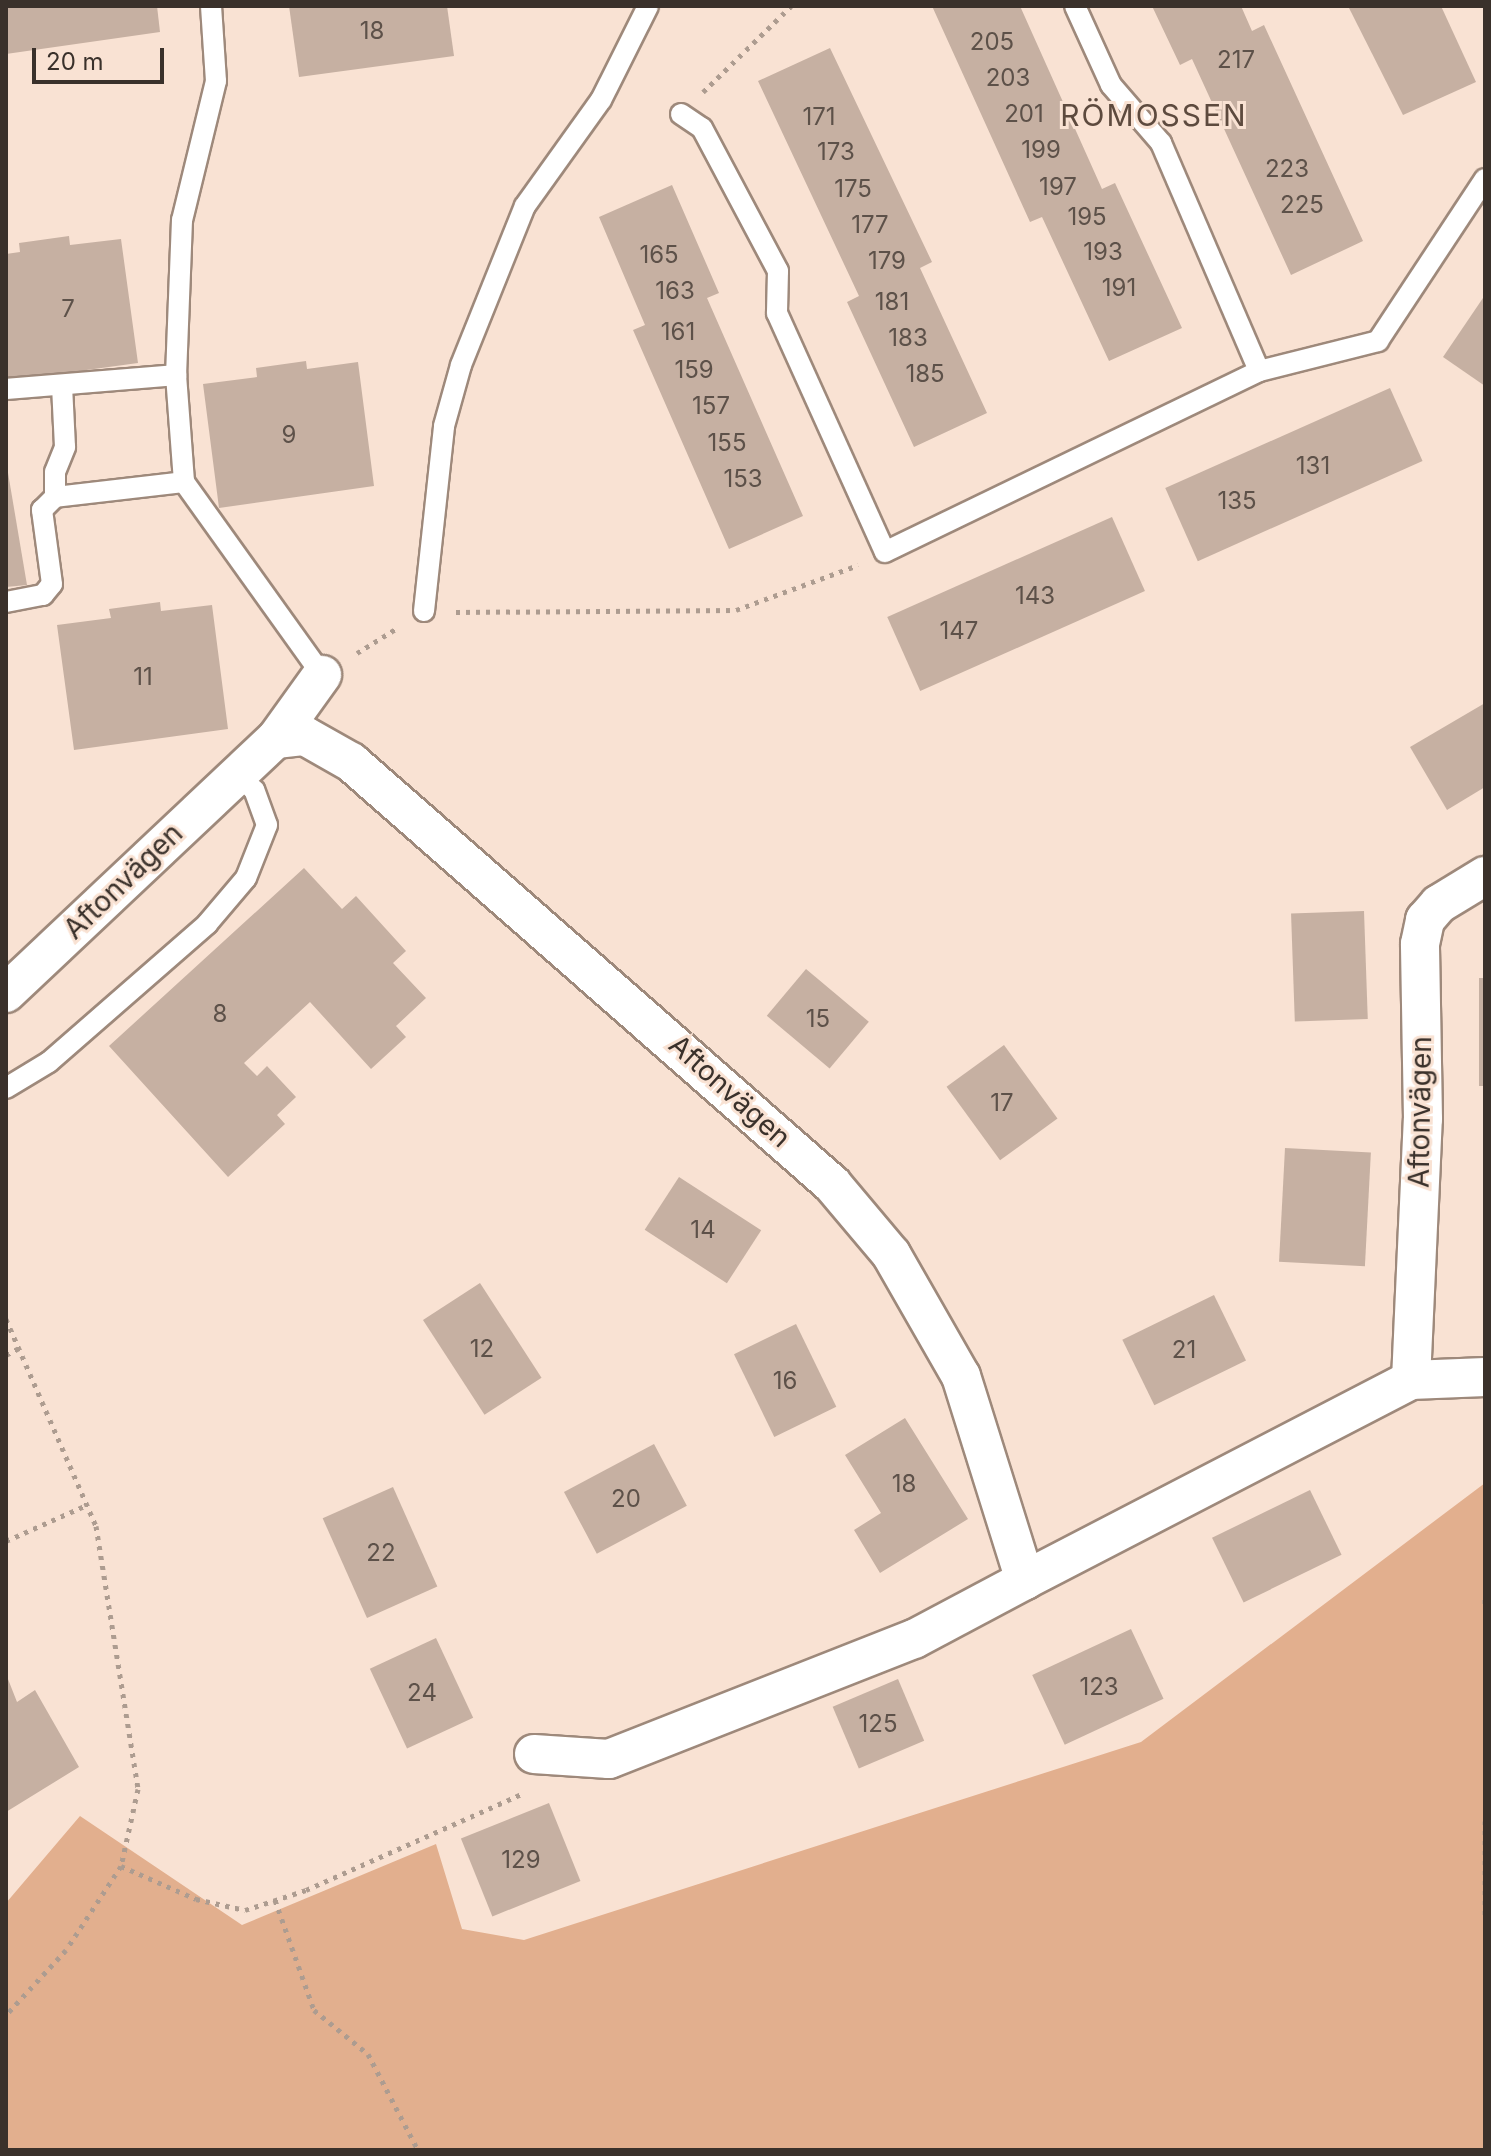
<!DOCTYPE html>
<html>
<head>
<meta charset="utf-8">
<style>
	body { margin:0 }
	#map { position:relative; width:1491px; height:2156px; overflow:hidden; background:#f9e2d3; font-family:Inter,sans-serif }
	div>[style] { position:absolute }
	.green>* { inset:0; background:#e2af8e }
	.building>* { inset:0; background:#c6b0a2; transform-origin:0 0 }
	.path>* { height:5px; margin-top:-2.5px; transform-origin:0; background:repeating-linear-gradient(90deg,#ad9c90 0 4px,transparent 0 10px) }
	.roads { filter:drop-shadow(2px 0 #9e897b) drop-shadow(-2px 0 #9e897b) drop-shadow(0 2px #9e897b) drop-shadow(0 -2px #9e897b) }
	.service>* { height:20px; margin:-10px; padding:0 10px; transform-origin:10px; border-radius:10px; background:#fff }
	.minor>* { height:38px; margin:-19px; padding:0 19px; transform-origin:19px; border-radius:19px; background:#fff }
	span { translate:-50% -50%; white-space:nowrap; text-align:center; line-height:1.15; -webkit-text-stroke:6px #f9e2d3; paint-order:stroke }
	.number-label { font-size:24px; color:#5d5149 }
	.number-label span { -webkit-text-stroke-width:0 }
	.street-label { font-size:28px; color:#3a312b }
	.neighbourhood-label { font-size:30px; color:#5d4a3e; letter-spacing:2px }
	.frame { position:absolute; inset:0; border:8px solid #3a312b; pointer-events:none }
	.scale { position:absolute; left:32px; top:48px; width:132px; height:36px; box-sizing:border-box; border:4px solid #3a312b; border-top:0; padding-left:10px; font-size:24px; line-height:28px; white-space:nowrap; color:#3a312b; -webkit-text-stroke:6px #f9e2d3; paint-order:stroke }
</style>
</head>
<body>
<div id="map">
	<div class="green">
		<i style="clip-path:polygon(1485px 1483px,1485px 2150px,6px 2150px,6px 1903px,80px 1816px,242px 1925px,436px 1844px,462px 1929px,524px 1940px,1141px 1742px)"></i>
	</div>
	<div class="building">
		<i style="clip-path:polygon(6px 6px,157px 6px,160px 32px,6px 54px)"></i>
		<i style="clip-path:polygon(289px 6px,447px 6px,454px 56px,299px 77px)"></i>
		<i style="clip-path:polygon(932px 6px,1020px 6px,1102px 189px,1115px 183px,1182px 328px,1109px 361px,1042px 217px,1030px 222px)"></i>
		<i style="clip-path:polygon(1152px 6px,1241px 6px,1252px 31px,1264px 25px,1363px 241px,1291px 275px,1192px 59px,1180px 65px)"></i>
		<i style="clip-path:polygon(1348px 6px,1441px 6px,1476px 82px,1403px 115px)"></i>
		<i style="clip-path:polygon(830px 48px,932px 262px,920px 268px,987px 413px,914px 447px,847px 302px,859px 296px,758px 81px)"></i>
		<i style="clip-path:polygon(672px 185px,719px 293px,707px 298px,803px 516px,729px 549px,633px 330px,645px 325px,599px 217px)"></i>
		<i style="clip-path:polygon(69px 236px,70px 245px,121px 239px,138px 363px,6px 381px,6px 254px,20px 252px,19px 243px)"></i>
		<i style="clip-path:polygon(1485px 295px,1485px 386px,1443px 357px)"></i>
		<i style="clip-path:polygon(306px 361px,307px 369px,358px 362px,374px 486px,219px 508px,203px 384px,257px 377px,256px 368px)"></i>
		<i style="left:1390px;top:388px;width:80px;height:246px;rotate:66deg"></i>
		<i style="clip-path:polygon(6px 461px,27px 585px,6px 587px)"></i>
		<i style="left:1112px;top:517px;width:81px;height:246px;rotate:66deg"></i>
		<i style="clip-path:polygon(160px 602px,161px 611px,212px 605px,228px 729px,74px 750px,57px 625px,111px 618px,109px 609px)"></i>
		<i style="clip-path:polygon(1485px 703px,1485px 787px,1447px 810px,1410px 747px)"></i>
		<i style="clip-path:polygon(304px 868px,342px 909px,356px 896px,406px 951px,393px 963px,426px 998px,396px 1026px,406px 1037px,371px 1069px,310px 1002px,244px 1063px,257px 1076px,267px 1066px,296px 1097px,277px 1115px,285px 1124px,228px 1177px,109px 1046px)"></i>
		<i style="left:1364px;top:911px;width:108px;height:73px;rotate:88deg"></i>
		<i style="left:806px;top:969px;width:82px;height:61px;rotate:40deg"></i>
		<i style="left:1479px;top:978px;width:6px;height:108px"></i>
		<i style="left:1004px;top:1045px;width:91px;height:71px;rotate:54deg"></i>
		<i style="left:1285px;top:1148px;width:86px;height:114px;rotate:3deg"></i>
		<i style="left:679px;top:1177px;width:98px;height:63px;rotate:33deg"></i>
		<i style="left:480px;top:1283px;width:113px;height:68px;rotate:57deg"></i>
		<i style="left:1214px;top:1295px;width:73px;height:102px;rotate:64deg"></i>
		<i style="left:796px;top:1324px;width:92px;height:69px;rotate:64deg"></i>
		<i style="clip-path:polygon(905px 1418px,968px 1519px,880px 1573px,854px 1530px,881px 1513px,845px 1455px)"></i>
		<i style="left:654px;top:1444px;width:70px;height:102px;rotate:62deg"></i>
		<i style="left:393px;top:1487px;width:109px;height:77px;rotate:66deg"></i>
		<i style="left:1310px;top:1490px;width:72px;height:109px;rotate:64deg"></i>
		<i style="left:1131px;top:1629px;width:77px;height:109px;rotate:65deg"></i>
		<i style="left:436px;top:1638px;width:88px;height:73px;rotate:65deg"></i>
		<i style="clip-path:polygon(6px 1674px,17px 1702px,35px 1690px,79px 1767px,6px 1812px)"></i>
		<i style="left:898px;top:1679px;width:67px;height:71px;rotate:67deg"></i>
		<i style="left:549px;top:1803px;width:84px;height:95px;rotate:68deg"></i>
	</div>
	<div class="path">
		<i style="left:703px;top:92px;width:123px;rotate:-44.3deg"></i>
		<i style="left:456px;top:612px;width:280px;rotate:-0.4deg"></i>
		<i style="left:736px;top:610px;width:130px;rotate:-20.2deg"></i>
		<i style="left:357px;top:653px;width:49px;rotate:-31.8deg"></i>
		<i style="left:6px;top:1319px;width:226px;rotate:66.5deg"></i>
		<i style="left:96px;top:1526px;width:266px;rotate:80.9deg"></i>
		<i style="left:138px;top:1789px;width:79px;rotate:102.4deg"></i>
		<i style="left:121px;top:1866px;width:100px;rotate:123.2deg"></i>
		<i style="left:66px;top:1950px;width:88px;rotate:132.7deg"></i>
		<i style="left:6px;top:1355px;width:17px;rotate:-28deg"></i>
		<i style="left:6px;top:1541px;width:89px;rotate:-24deg"></i>
		<i style="left:1485px;top:1599px;width:6px;rotate:90deg"></i>
		<i style="left:1485px;top:1821px;width:99px;rotate:90deg"></i>
		<i style="left:121px;top:1866px;width:82px;rotate:23.7deg"></i>
		<i style="left:196px;top:1899px;width:50px;rotate:12.7deg"></i>
		<i style="left:245px;top:1910px;width:64px;rotate:-18.2deg"></i>
		<i style="left:306px;top:1890px;width:239px;rotate:-24deg"></i>
		<i style="left:275px;top:1900px;width:117px;rotate:70.5deg"></i>
		<i style="left:314px;top:2010px;width:70px;rotate:39.2deg"></i>
		<i style="left:368px;top:2054px;width:108px;rotate:62.5deg"></i>
	</div>
	<div class="roads">
		<div class="service">
			<i style="left:211px;top:6px;width:75px;rotate:86.2deg"></i>
			<i style="left:216px;top:81px;width:143px;rotate:103.7deg"></i>
			<i style="left:182px;top:220px;width:155px;rotate:92.2deg"></i>
			<i style="left:176px;top:375px;width:107px;rotate:85.7deg"></i>
			<i style="left:184px;top:482px;width:237px;rotate:54.4deg"></i>
			<i style="left:1075px;top:6px;width:87px;rotate:65.5deg"></i>
			<i style="left:1111px;top:85px;width:77px;rotate:49.2deg"></i>
			<i style="left:1161px;top:143px;width:248px;rotate:66.7deg"></i>
			<i style="left:681px;top:114px;width:25px;rotate:34deg"></i>
			<i style="left:702px;top:128px;width:162px;rotate:62deg"></i>
			<i style="left:778px;top:271px;width:42px;rotate:91.4deg"></i>
			<i style="left:777px;top:313px;width:262px;rotate:65.7deg"></i>
			<i style="left:885px;top:552px;width:415px;rotate:-25.8deg"></i>
			<i style="left:1259px;top:371px;width:123px;rotate:-14.1deg"></i>
			<i style="left:1378px;top:341px;width:194px;rotate:-56.6deg"></i>
			<i style="left:6px;top:389px;width:171px;rotate:-4.7deg"></i>
			<i style="left:55px;top:497px;width:130px;rotate:-6.6deg"></i>
			<i style="left:6px;top:602px;width:38px;rotate:-11deg"></i>
			<i style="left:43px;top:595px;width:14px;rotate:-51deg"></i>
			<i style="left:52px;top:584px;width:75px;rotate:-97.7deg"></i>
			<i style="left:42px;top:510px;width:18px;rotate:-45deg"></i>
			<i style="left:55px;top:497px;width:25px;rotate:-90deg"></i>
			<i style="left:55px;top:472px;width:27px;rotate:-68deg"></i>
			<i style="left:65px;top:447px;width:62px;rotate:-92.8deg"></i>
			<i style="left:424px;top:611px;width:186px;rotate:-83.8deg"></i>
			<i style="left:444px;top:426px;width:63px;rotate:-74.4deg"></i>
			<i style="left:461px;top:365px;width:171px;rotate:-68.1deg"></i>
			<i style="left:525px;top:206px;width:130px;rotate:-54.4deg"></i>
			<i style="left:601px;top:100px;width:105px;rotate:-63.4deg"></i>
			<i style="left:6px;top:1088px;width:50px;rotate:-31.2deg"></i>
			<i style="left:49px;top:1062px;width:210px;rotate:-41.1deg"></i>
			<i style="left:207px;top:924px;width:60px;rotate:-49.7deg"></i>
			<i style="left:246px;top:878px;width:57px;rotate:-68.4deg"></i>
			<i style="left:267px;top:825px;width:37px;rotate:-110deg"></i>
			<i style="left:254px;top:790px;width:25px;rotate:-137deg"></i>
		</div>
		<div class="minor">
			<i style="left:276px;top:739px;width:29px;rotate:-6deg"></i>
			<i style="left:305px;top:736px;width:53px;rotate:29.5deg"></i>
			<i style="left:351px;top:762px;width:640px;rotate:41.26deg"></i>
			<i style="left:832px;top:1184px;width:92px;rotate:49.9deg"></i>
			<i style="left:891px;top:1254px;width:141px;rotate:60.2deg"></i>
			<i style="left:961px;top:1376px;width:214px;rotate:72.6deg"></i>
			<i style="left:1025px;top:1580px;width:435px;rotate:-27.4deg"></i>
			<i style="left:1411px;top:1380px;width:74px;rotate:-2.3deg"></i>
			<i style="left:6px;top:993px;width:371px;rotate:-43.3deg"></i>
			<i style="left:276px;top:739px;width:79px;rotate:-54.3deg"></i>
			<i style="left:1411px;top:1380px;width:261px;rotate:-87.4deg"></i>
			<i style="left:1423px;top:1119px;width:175px;rotate:-91deg"></i>
			<i style="left:1420px;top:944px;width:25px;rotate:-78deg"></i>
			<i style="left:1425px;top:920px;width:21px;rotate:-49deg"></i>
			<i style="left:1439px;top:904px;width:54px;rotate:-31.3deg"></i>
			<i style="left:534px;top:1754px;width:75px;rotate:3.8deg"></i>
			<i style="left:609px;top:1759px;width:328px;rotate:-21.5deg"></i>
			<i style="left:914px;top:1639px;width:126px;rotate:-28deg"></i>
		</div>
	</div>
	<div class="number-label">
		<span style="left:372px;top:31px">18</span>
		<span style="left:992px;top:42px">205</span>
		<span style="left:1236px;top:60px">217</span>
		<span style="left:1008px;top:78px">203</span>
		<span style="left:1024px;top:114px">201</span>
		<span style="left:819px;top:117px">171</span>
		<span style="left:1041px;top:150px">199</span>
		<span style="left:836px;top:152px">173</span>
		<span style="left:1287px;top:169px">223</span>
		<span style="left:1058px;top:187px">197</span>
		<span style="left:853px;top:189px">175</span>
		<span style="left:1302px;top:205px">225</span>
		<span style="left:1087px;top:217px">195</span>
		<span style="left:870px;top:225px">177</span>
		<span style="left:1103px;top:252px">193</span>
		<span style="left:659px;top:255px">165</span>
		<span style="left:887px;top:261px">179</span>
		<span style="left:1119px;top:288px">191</span>
		<span style="left:675px;top:291px">163</span>
		<span style="left:892px;top:302px">181</span>
		<span style="left:68px;top:309px">7</span>
		<span style="left:678px;top:332px">161</span>
		<span style="left:908px;top:338px">183</span>
		<span style="left:694px;top:370px">159</span>
		<span style="left:925px;top:374px">185</span>
		<span style="left:711px;top:406px">157</span>
		<span style="left:289px;top:435px">9</span>
		<span style="left:727px;top:443px">155</span>
		<span style="left:1313px;top:466px">131</span>
		<span style="left:743px;top:479px">153</span>
		<span style="left:1237px;top:501px">135</span>
		<span style="left:1035px;top:596px">143</span>
		<span style="left:959px;top:631px">147</span>
		<span style="left:143px;top:677px">11</span>
		<span style="left:220px;top:1014px">8</span>
		<span style="left:818px;top:1019px">15</span>
		<span style="left:1002px;top:1103px">17</span>
		<span style="left:703px;top:1230px">14</span>
		<span style="left:482px;top:1349px">12</span>
		<span style="left:1184px;top:1350px">21</span>
		<span style="left:785px;top:1381px">16</span>
		<span style="left:904px;top:1484px">18</span>
		<span style="left:626px;top:1499px">20</span>
		<span style="left:381px;top:1553px">22</span>
		<span style="left:1099px;top:1687px">123</span>
		<span style="left:422px;top:1693px">24</span>
		<span style="left:878px;top:1724px">125</span>
		<span style="left:521px;top:1860px">129</span>
	</div>
	<div class="street-label">
		<span style="left:123px;top:881px;rotate:-44deg">Aftonvägen</span>
		<span style="left:730px;top:1091px;rotate:42deg">Aftonvägen</span>
		<span style="left:1420px;top:1112px;rotate:-89deg">Aftonvägen</span>
	</div>
	<div class="neighbourhood-label">
		<span style="left:1154px;top:115px">RÖMOSSEN</span>
	</div>
	<div class="frame"></div>
	<div class="scale">20 m</div>
</div>
</body>
</html>
